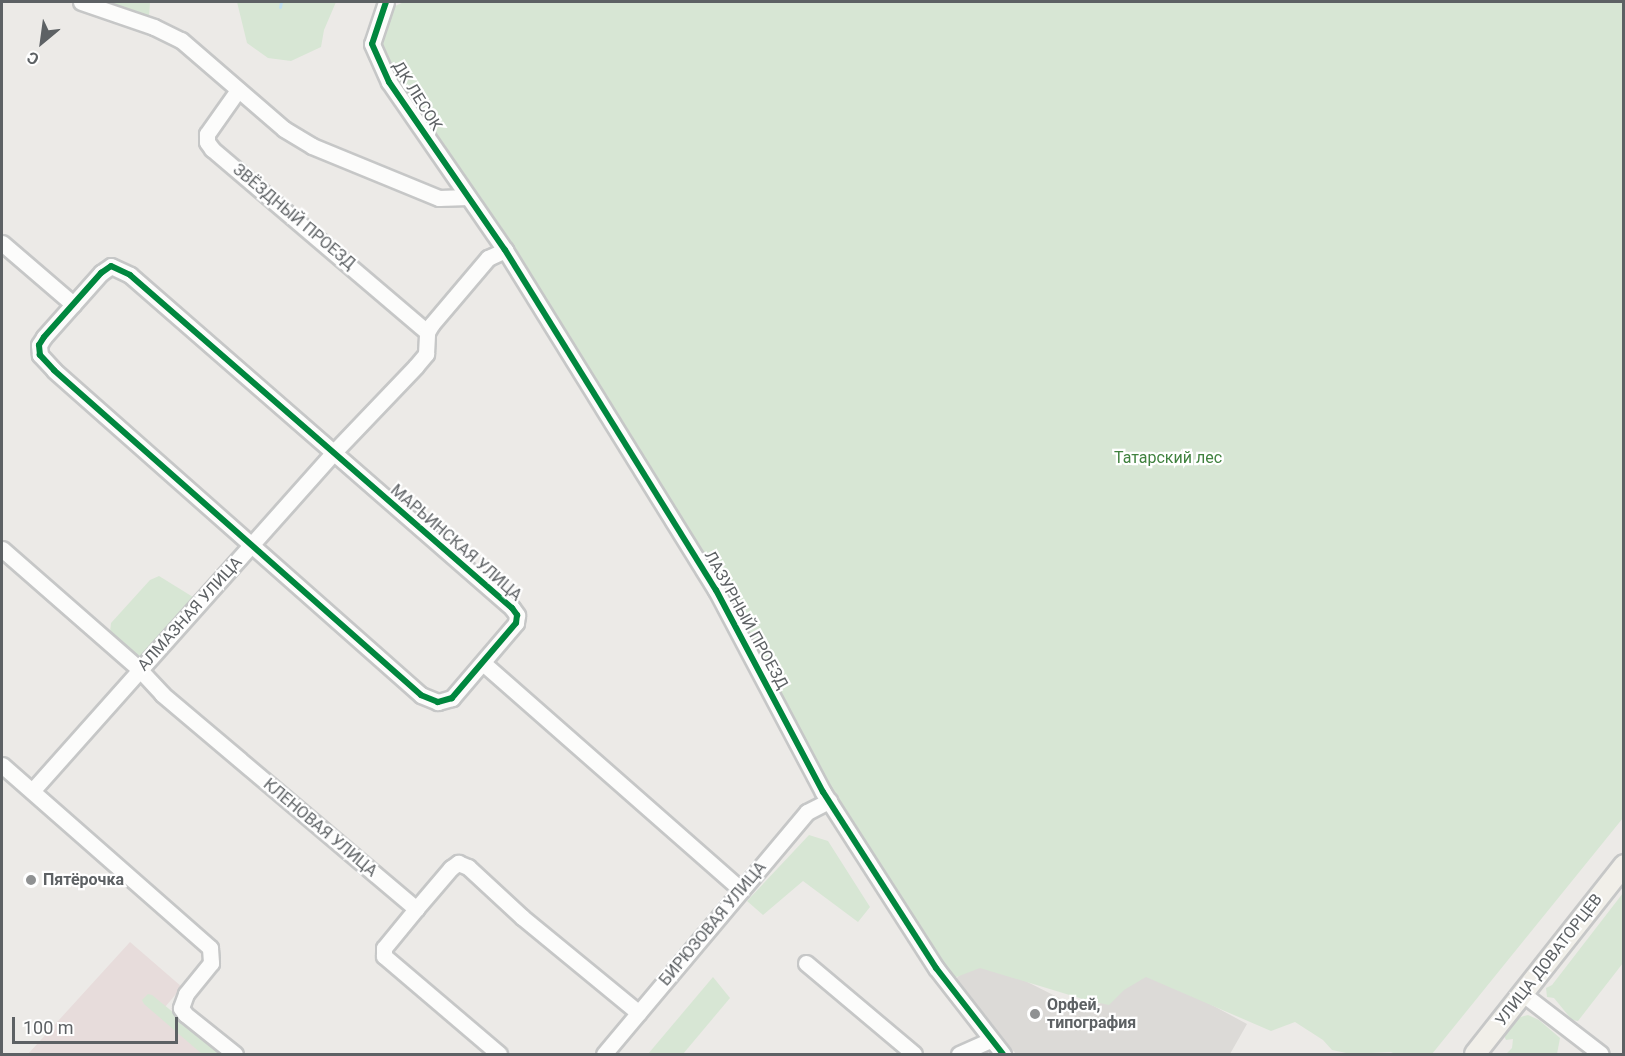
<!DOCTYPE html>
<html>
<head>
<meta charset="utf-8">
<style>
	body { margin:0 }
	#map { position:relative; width:1625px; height:1056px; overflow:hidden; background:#eceae7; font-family:Roboto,sans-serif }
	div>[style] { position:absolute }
	.industrial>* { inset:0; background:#dcdad7 }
	.medical>* { inset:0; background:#e7dcdb }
	.green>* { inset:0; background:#d7e6d4 }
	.stream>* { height:3px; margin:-1.5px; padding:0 1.5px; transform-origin:1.5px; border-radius:1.5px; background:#c0e0f2 }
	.roads { filter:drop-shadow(2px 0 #c6c7c7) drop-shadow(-2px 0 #c6c7c7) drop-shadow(0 2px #c6c7c7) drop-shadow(0 -2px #c6c7c7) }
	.minor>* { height:15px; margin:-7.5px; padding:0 7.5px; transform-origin:7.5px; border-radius:7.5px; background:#fcfcfb }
	.major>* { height:20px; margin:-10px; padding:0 10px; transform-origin:10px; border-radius:10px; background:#f1efe9 }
	.cycleway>* { height:6px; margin:-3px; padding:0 3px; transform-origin:3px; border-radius:3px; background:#00873e }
	.dots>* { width:16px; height:16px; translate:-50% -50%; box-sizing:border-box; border:3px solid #fff; border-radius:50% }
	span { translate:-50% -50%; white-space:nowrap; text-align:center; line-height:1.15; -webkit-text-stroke:4.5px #fff; paint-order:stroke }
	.street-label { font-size:16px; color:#5d6164 }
	.park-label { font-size:16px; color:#40823f }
	.poi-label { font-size:16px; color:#5d6164; font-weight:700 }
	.left { translate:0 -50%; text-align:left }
	.frame { position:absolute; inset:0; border:3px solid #5d6164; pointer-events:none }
	.north { position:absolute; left:12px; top:12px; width:60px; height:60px; -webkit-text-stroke:4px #fff; paint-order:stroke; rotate:209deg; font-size:16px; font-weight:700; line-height:24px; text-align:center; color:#5d6164 }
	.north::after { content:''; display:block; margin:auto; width:21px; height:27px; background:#5d6164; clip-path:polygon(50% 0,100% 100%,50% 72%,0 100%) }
	.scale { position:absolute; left:12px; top:1017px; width:166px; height:27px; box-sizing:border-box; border:3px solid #5d6164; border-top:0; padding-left:8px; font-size:18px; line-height:21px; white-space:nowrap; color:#5d6164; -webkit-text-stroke:4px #fff; paint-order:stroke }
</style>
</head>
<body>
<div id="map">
	<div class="industrial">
		<i style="clip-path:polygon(980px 958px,1087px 1012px,1149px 971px,1247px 1024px,1230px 1054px,1016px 1054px,953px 981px)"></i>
	</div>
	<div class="medical">
		<i style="clip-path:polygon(130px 942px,182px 987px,165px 1007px,224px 1054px,28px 1054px)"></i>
	</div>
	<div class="green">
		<i style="clip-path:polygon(99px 2px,150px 2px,149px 17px)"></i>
		<i style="clip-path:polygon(237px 2px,336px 2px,324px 30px,321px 47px,291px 61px,268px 58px,247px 43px)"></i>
		<i style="clip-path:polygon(404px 2px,1623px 2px,1623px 818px,1432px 1054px,1395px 1054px,1391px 1052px,1351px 1054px,1332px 1050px,1323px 1040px,1295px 1022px,1271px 1031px,1146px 977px,1124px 990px,1109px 1005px,1086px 1000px,980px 968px,954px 978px,942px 967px,807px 747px,487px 207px,434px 138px,383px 58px,377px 34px,393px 7px)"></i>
		<i style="clip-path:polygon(159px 576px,193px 597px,193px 602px,142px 657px,137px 656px,110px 632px,111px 623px,150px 580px)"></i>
		<i style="clip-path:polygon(809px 835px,828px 841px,870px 907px,858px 922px,803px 881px,763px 915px,747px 901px)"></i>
		<i style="clip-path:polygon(1623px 893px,1623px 963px,1578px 1021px,1572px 1020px,1554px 998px,1547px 997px,1546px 988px,1552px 985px)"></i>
		<i style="clip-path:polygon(713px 977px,730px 998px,683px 1054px,648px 1054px)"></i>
		<i style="clip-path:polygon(148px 994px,152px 995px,224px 1054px,202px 1054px,144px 1004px,142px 1000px)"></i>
		<i style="clip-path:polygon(1528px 1015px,1539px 1020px,1560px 1038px,1557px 1054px,1506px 1054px,1512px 1048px,1513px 1039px,1506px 1040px,1504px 1036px,1517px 1018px)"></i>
	</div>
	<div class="stream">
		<i style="left:280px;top:7px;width:5px;rotate:-79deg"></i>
	</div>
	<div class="roads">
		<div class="minor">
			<i style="left:81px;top:2px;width:77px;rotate:18.9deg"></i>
			<i style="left:154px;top:27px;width:30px;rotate:26deg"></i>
			<i style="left:181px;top:40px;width:136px;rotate:40.8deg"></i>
			<i style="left:284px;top:129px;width:33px;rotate:31deg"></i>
			<i style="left:312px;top:146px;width:137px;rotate:22.3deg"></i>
			<i style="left:439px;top:198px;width:29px;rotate:-2deg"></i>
			<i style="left:386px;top:2px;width:44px;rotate:108.4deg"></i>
			<i style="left:372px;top:44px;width:42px;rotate:65.9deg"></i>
			<i style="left:389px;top:82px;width:204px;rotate:55.4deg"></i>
			<i style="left:505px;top:250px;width:400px;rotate:58.2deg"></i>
			<i style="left:716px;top:590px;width:229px;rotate:62.1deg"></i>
			<i style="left:823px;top:792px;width:209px;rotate:57.3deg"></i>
			<i style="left:936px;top:968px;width:109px;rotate:52.1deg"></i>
			<i style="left:238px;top:90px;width:54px;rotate:125.2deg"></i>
			<i style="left:207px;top:134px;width:8px;rotate:90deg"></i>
			<i style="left:207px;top:142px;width:9px;rotate:54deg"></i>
			<i style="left:212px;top:149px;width:282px;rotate:40.4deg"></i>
			<i style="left:2px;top:243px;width:94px;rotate:40.7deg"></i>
			<i style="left:111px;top:266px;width:21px;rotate:25deg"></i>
			<i style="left:130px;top:275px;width:507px;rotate:41.08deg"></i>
			<i style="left:512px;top:608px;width:9px;rotate:54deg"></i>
			<i style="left:517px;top:615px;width:8px;rotate:97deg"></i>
			<i style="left:516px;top:623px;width:99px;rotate:130.5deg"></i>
			<i style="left:452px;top:698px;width:15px;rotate:164deg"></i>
			<i style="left:438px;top:702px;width:18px;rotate:-158deg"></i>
			<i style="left:421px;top:695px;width:490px;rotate:-138.5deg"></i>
			<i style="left:54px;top:370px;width:21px;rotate:-133deg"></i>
			<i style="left:40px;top:355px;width:10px;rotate:-96deg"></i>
			<i style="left:39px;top:345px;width:9px;rotate:-58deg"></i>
			<i style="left:44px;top:337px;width:86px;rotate:-48.3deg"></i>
			<i style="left:101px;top:273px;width:12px;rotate:-35deg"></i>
			<i style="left:2px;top:549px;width:184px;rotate:41.2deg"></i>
			<i style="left:140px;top:670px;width:33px;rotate:47deg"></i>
			<i style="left:162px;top:694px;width:333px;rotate:40.2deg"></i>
			<i style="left:416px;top:909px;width:54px;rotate:-49.5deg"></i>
			<i style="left:451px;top:868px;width:9px;rotate:-36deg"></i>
			<i style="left:458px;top:863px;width:11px;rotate:22deg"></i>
			<i style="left:468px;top:867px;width:74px;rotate:42.8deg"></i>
			<i style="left:522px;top:917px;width:151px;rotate:39.4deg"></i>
			<i style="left:483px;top:663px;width:344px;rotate:41.3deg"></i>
			<i style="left:2px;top:765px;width:277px;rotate:41.3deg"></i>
			<i style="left:210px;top:948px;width:15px;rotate:86deg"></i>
			<i style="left:211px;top:963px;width:40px;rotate:129deg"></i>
			<i style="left:186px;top:994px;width:15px;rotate:110deg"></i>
			<i style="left:181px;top:1008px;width:7px;rotate:56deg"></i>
			<i style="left:185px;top:1014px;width:64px;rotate:38.7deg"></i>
			<i style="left:32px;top:791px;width:453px;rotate:-48.3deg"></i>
			<i style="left:333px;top:453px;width:120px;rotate:-46.3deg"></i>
			<i style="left:416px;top:366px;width:16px;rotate:-50deg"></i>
			<i style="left:426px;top:354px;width:22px;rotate:-87deg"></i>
			<i style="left:427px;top:332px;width:9px;rotate:-58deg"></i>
			<i style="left:432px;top:324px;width:87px;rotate:-49.7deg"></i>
			<i style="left:488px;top:258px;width:19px;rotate:-25deg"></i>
			<i style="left:416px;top:909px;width:50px;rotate:129.4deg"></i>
			<i style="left:384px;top:948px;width:8px;rotate:90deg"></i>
			<i style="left:384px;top:956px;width:151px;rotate:40.4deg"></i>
			<i style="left:806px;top:963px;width:141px;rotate:40.1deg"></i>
			<i style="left:1523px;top:994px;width:98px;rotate:37.6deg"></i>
			<i style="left:604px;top:1054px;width:316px;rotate:-50deg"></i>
			<i style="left:807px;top:812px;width:25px;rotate:-27deg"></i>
			<i style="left:959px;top:1054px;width:35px;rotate:-24deg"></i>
		</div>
		<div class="major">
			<i style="left:1475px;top:1054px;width:241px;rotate:-51.7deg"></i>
		</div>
	</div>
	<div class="cycleway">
		<i style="left:386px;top:2px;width:44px;rotate:108.4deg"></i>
		<i style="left:372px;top:44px;width:42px;rotate:65.9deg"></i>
		<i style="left:389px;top:82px;width:204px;rotate:55.4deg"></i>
		<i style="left:505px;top:250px;width:400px;rotate:58.2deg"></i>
		<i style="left:716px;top:590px;width:229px;rotate:62.1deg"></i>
		<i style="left:823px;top:792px;width:209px;rotate:57.3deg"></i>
		<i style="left:936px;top:968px;width:109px;rotate:52.1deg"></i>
		<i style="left:111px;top:266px;width:21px;rotate:25deg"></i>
		<i style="left:130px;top:275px;width:507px;rotate:41.08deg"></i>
		<i style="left:512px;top:608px;width:9px;rotate:54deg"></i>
		<i style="left:517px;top:615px;width:8px;rotate:97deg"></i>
		<i style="left:516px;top:623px;width:99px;rotate:130.5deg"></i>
		<i style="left:452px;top:698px;width:15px;rotate:164deg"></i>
		<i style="left:438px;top:702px;width:18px;rotate:-158deg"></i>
		<i style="left:421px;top:695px;width:490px;rotate:-138.5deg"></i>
		<i style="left:54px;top:370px;width:21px;rotate:-133deg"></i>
		<i style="left:40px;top:355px;width:10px;rotate:-96deg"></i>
		<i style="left:39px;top:345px;width:9px;rotate:-58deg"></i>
		<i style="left:44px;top:337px;width:86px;rotate:-48.3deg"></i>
		<i style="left:101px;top:273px;width:12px;rotate:-35deg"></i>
	</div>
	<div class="dots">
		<i style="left:31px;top:880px;background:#8f9192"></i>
		<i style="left:1035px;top:1014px;background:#8f9192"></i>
	</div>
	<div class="street-label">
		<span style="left:417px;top:96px;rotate:58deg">ДК ЛЕСОК</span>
		<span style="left:294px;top:217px;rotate:40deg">ЗВЁЗДНЫЙ ПРОЕЗД</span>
		<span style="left:456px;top:543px;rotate:41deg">МАРЬИНСКАЯ УЛИЦА</span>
		<span style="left:190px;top:614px;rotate:-48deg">АЛМАЗНАЯ УЛИЦА</span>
		<span style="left:746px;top:620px;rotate:61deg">ЛАЗУРНЫЙ ПРОЕЗД</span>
		<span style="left:320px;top:828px;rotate:40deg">КЛЕНОВАЯ УЛИЦА</span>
		<span style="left:713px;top:924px;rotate:-50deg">БИРЮЗОВАЯ УЛИЦА</span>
		<span style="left:1549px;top:960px;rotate:-52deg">УЛИЦА ДОВАТОРЦЕВ</span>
	</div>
	<div class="park-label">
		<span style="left:1168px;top:458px">Татарский лес</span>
	</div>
	<div class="poi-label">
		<span class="left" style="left:43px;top:880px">Пятёрочка</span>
		<span class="left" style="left:1047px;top:1014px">Орфей,<br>типография</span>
	</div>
	<div class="frame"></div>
	<div class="north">С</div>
	<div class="scale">100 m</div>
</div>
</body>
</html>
